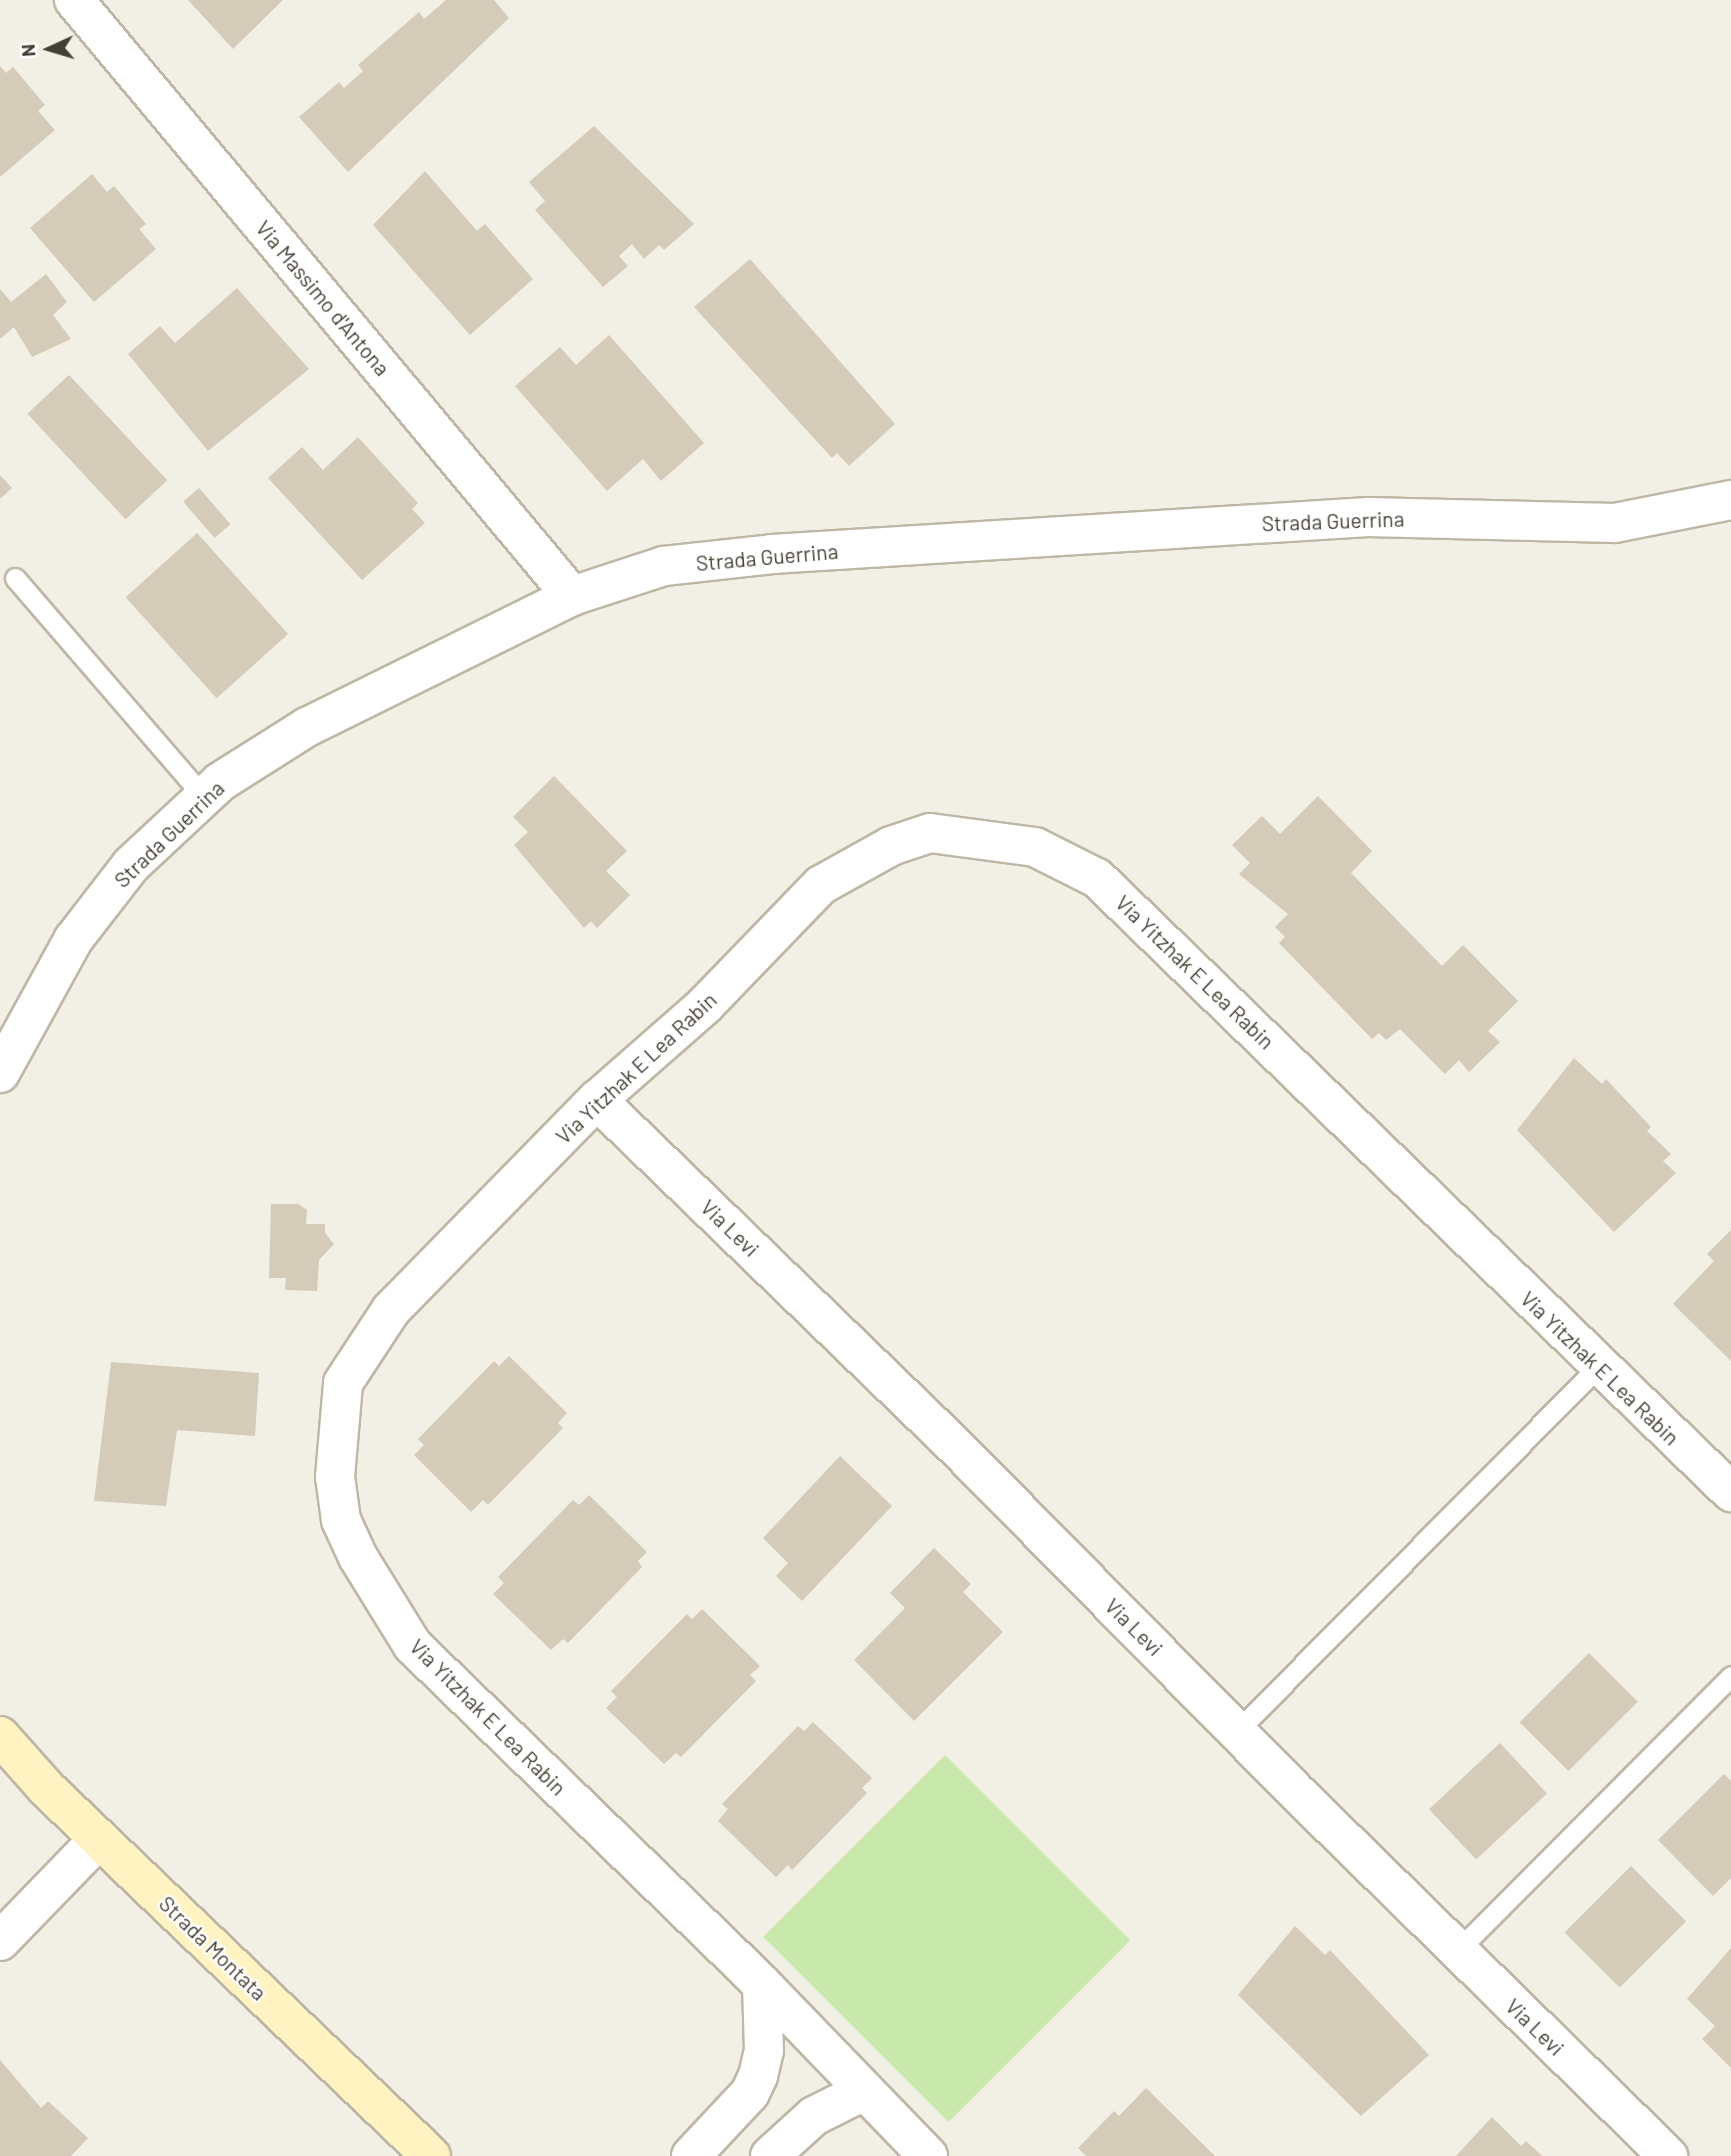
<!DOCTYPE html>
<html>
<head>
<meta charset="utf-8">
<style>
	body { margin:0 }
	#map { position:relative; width:1731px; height:2156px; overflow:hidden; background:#f2efe4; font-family:Barlow,sans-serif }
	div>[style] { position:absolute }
	.green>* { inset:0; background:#c9e8ab; transform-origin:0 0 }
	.building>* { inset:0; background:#d4cbb9; transform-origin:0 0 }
	.roads { filter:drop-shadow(2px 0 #beb7a6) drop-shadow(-2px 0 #beb7a6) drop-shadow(0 2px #beb7a6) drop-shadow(0 -2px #beb7a6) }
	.lane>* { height:19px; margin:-9.5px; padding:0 9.5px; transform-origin:9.5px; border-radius:9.5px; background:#fff }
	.street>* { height:38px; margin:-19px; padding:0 19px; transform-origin:19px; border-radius:19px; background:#fff }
	.secondary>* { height:38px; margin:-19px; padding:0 19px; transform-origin:19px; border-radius:19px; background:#fff3c1 }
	span { translate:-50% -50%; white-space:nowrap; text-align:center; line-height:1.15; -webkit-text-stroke:5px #fff; paint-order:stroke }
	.street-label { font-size:21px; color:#443f34 }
	.north { position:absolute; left:14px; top:14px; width:70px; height:70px; -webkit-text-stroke:5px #fff; paint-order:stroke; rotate:266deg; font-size:19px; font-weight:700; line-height:28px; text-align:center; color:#443f34 }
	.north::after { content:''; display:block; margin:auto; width:24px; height:32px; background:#443f34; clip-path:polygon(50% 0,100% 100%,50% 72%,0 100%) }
</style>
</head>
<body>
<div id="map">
	<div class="green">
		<i style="left:945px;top:1755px;width:262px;height:257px;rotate:45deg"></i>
	</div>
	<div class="building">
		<i style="clip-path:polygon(188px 0,283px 0,233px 49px)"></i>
		<i style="clip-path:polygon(446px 0,494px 0,509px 18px,348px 172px,299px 117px,339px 82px,344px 88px,363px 71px,358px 65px,419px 12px,424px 19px)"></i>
		<i style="clip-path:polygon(0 66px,6px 73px,13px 67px,45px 105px,38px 111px,55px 130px,0 177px)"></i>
		<i style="clip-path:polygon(594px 126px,694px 224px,664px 250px,659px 245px,644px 259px,632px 244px,619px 256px,628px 266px,603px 287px,535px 210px,545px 201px,529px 182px)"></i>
		<i style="clip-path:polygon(425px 171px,477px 231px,485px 224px,533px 279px,470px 335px,373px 225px)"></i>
		<i style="clip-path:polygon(92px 174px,107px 192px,114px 186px,146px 224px,139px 229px,156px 249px,94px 302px,30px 228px)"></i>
		<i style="clip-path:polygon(750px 259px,895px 424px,849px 466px,837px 453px,832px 458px,694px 307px)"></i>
		<i style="clip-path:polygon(46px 274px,67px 302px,53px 315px,71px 339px,32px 357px,14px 327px,0 339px,0 289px,11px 302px)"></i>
		<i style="clip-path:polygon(237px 288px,309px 369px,208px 451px,128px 354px,160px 326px,175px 343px)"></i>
		<i style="clip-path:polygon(609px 335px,704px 443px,661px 481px,643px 459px,607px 491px,515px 386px,560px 347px,576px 365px)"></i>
		<i style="left:69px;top:375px;width:144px;height:57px;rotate:47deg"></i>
		<i style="clip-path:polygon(358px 437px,418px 503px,412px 509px,425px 523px,362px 580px,268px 478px,302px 447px,323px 470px)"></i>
		<i style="clip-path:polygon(0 475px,12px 488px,0 499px)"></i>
		<i style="left:199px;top:488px;width:48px;height:21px;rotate:49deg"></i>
		<i style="left:197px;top:533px;width:136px;height:96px;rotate:48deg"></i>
		<i style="clip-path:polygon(554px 776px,627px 851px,606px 871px,630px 895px,597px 928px,591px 921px,584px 928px,514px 845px,528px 832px,513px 817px)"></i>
		<i style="clip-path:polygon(1318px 796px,1372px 851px,1351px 873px,1442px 966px,1463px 945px,1518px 1001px,1488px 1031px,1500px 1042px,1469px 1072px,1459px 1060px,1445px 1074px,1400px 1029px,1386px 1040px,1379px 1033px,1372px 1039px,1279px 943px,1285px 937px,1275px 927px,1288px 914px,1239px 874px,1250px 863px,1232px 845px,1262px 816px,1280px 834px)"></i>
		<i style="clip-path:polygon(1574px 1058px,1602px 1084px,1606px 1079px,1651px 1127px,1647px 1131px,1671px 1154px,1663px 1161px,1676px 1173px,1614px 1232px,1517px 1130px)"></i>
		<i style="clip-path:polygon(271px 1204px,298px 1204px,307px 1210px,306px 1224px,325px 1224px,325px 1233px,334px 1244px,319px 1260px,317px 1291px,285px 1290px,286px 1278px,269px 1278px)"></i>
		<i style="clip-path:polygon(1731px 1230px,1731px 1361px,1673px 1304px,1714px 1261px,1707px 1254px)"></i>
		<i style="clip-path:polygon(509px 1356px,567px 1413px,558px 1423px,563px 1428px,488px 1505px,483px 1500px,471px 1512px,414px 1455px,424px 1445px,418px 1439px,494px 1361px,499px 1366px)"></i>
		<i style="clip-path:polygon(111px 1362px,259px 1373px,255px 1436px,177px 1430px,166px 1506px,94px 1501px)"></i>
		<i style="clip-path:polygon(840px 1456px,892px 1506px,802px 1601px,776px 1576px,788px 1563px,763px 1538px)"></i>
		<i style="clip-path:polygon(589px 1495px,647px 1552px,638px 1561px,642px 1567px,568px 1643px,563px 1639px,551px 1650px,493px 1594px,504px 1583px,498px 1577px,573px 1500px,579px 1505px)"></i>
		<i style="clip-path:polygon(934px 1548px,971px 1584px,963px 1592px,1003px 1632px,914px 1721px,854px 1660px,905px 1608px,890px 1593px)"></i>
		<i style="clip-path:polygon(702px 1609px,760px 1666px,750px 1675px,756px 1681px,681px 1757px,676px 1753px,664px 1764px,606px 1708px,617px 1697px,611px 1691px,687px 1614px,692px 1619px)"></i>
		<i style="left:1589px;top:1653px;width:69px;height:98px;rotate:45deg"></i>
		<i style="clip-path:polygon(813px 1722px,872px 1778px,862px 1788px,867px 1793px,792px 1870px,788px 1865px,776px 1877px,718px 1821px,728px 1809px,722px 1804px,798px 1726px,804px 1731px)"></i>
		<i style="left:1500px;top:1743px;width:69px;height:97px;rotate:47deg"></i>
		<i style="clip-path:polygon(1724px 1774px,1731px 1781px,1731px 1878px,1713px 1896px,1658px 1840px)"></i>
		<i style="left:1631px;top:1866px;width:78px;height:94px;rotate:45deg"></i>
		<i style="clip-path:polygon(1295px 1926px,1325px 1955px,1330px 1950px,1429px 2055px,1361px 2116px,1238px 1995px)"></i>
		<i style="clip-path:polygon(1731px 1948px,1731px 2068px,1702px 2039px,1715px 2026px,1687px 1999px)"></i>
		<i style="clip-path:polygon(0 2060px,41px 2108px,48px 2101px,88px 2138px,71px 2156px,0 2156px)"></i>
		<i style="clip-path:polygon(1146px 2088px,1215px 2156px,1086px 2156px,1078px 2148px,1114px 2111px,1119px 2116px)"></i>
		<i style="clip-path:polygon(1492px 2117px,1521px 2146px,1526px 2141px,1542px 2156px,1456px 2156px)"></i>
	</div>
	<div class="roads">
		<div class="lane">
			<i style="left:15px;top:578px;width:289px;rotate:49.2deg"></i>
			<i style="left:1237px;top:1731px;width:511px;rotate:-45.24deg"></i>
			<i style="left:1457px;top:1951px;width:388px;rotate:-45.1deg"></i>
		</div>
		<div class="street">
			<i style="left:74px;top:0;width:777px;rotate:50.12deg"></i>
			<i style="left:0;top:1073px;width:152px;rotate:-61.2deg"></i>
			<i style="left:73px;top:940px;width:95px;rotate:-52.3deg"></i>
			<i style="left:131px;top:865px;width:122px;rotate:-43deg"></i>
			<i style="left:220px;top:782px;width:103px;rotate:-32.3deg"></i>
			<i style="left:307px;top:727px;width:296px;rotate:-26.3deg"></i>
			<i style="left:572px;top:596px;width:97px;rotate:-18.1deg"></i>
			<i style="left:664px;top:566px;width:109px;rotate:-6.3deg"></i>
			<i style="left:772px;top:554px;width:597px;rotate:-3.55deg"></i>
			<i style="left:1368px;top:517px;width:247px;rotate:1.4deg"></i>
			<i style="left:1615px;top:523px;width:118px;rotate:-11.2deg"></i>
			<i style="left:597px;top:1100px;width:501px;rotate:44.03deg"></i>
			<i style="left:957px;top:1448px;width:476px;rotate:45.4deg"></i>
			<i style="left:1291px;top:1787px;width:528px;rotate:44.39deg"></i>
			<i style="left:0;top:1941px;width:142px;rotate:-45.9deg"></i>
			<i style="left:691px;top:2156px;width:86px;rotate:-46.9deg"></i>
			<i style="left:750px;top:2093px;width:19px;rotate:-65deg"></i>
			<i style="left:758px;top:2076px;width:26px;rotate:-77deg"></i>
			<i style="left:764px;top:2051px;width:67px;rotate:-91.7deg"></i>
			<i style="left:770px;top:2156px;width:59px;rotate:-42.3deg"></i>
			<i style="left:814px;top:2116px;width:54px;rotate:-26.6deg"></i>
			<i style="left:928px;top:2156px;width:239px;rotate:-134deg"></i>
			<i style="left:762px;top:1984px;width:486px;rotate:-135.9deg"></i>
			<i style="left:413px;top:1646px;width:105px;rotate:-121.7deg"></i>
			<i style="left:358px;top:1557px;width:41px;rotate:-114.7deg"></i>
			<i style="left:341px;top:1520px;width:43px;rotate:-97.9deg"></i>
			<i style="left:335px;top:1477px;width:94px;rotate:-85.1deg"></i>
			<i style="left:343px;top:1383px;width:87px;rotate:-56.7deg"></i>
			<i style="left:391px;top:1310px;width:294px;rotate:-45.6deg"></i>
			<i style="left:597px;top:1100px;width:144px;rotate:-41.3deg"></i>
			<i style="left:705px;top:1005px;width:167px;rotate:-46deg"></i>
			<i style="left:821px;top:885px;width:80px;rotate:-29.1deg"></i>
			<i style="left:891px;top:846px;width:41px;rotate:-18.4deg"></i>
			<i style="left:930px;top:833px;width:106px;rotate:7.6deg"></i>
			<i style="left:1035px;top:847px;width:69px;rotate:26.6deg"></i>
			<i style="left:1097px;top:878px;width:883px;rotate:44.08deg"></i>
		</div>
		<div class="secondary">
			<i style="left:0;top:1736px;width:71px;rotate:48.4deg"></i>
			<i style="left:47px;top:1789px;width:531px;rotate:43.7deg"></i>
		</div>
	</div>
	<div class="street-label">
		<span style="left:323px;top:298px;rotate:50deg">Via Massimo d'Antona</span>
		<span style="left:1333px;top:521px;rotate:-2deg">Strada Guerrina</span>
		<span style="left:767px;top:557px;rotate:-5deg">Strada Guerrina</span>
		<span style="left:169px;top:834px;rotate:-44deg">Strada Guerrina</span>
		<span style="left:1195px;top:972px;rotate:44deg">Via Yitzhak E Lea Rabin</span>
		<span style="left:636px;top:1068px;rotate:-43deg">Via Yitzhak E Lea Rabin</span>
		<span style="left:730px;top:1228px;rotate:44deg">Via Levi</span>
		<span style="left:1600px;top:1368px;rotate:44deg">Via Yitzhak E Lea Rabin</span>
		<span style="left:1134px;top:1627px;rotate:45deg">Via Levi</span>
		<span style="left:488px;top:1717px;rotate:45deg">Via Yitzhak E Lea Rabin</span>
		<span style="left:213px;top:1948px;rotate:44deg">Strada Montata</span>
		<span style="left:1535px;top:2027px;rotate:44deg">Via Levi</span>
	</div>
	<div class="north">N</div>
</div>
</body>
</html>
